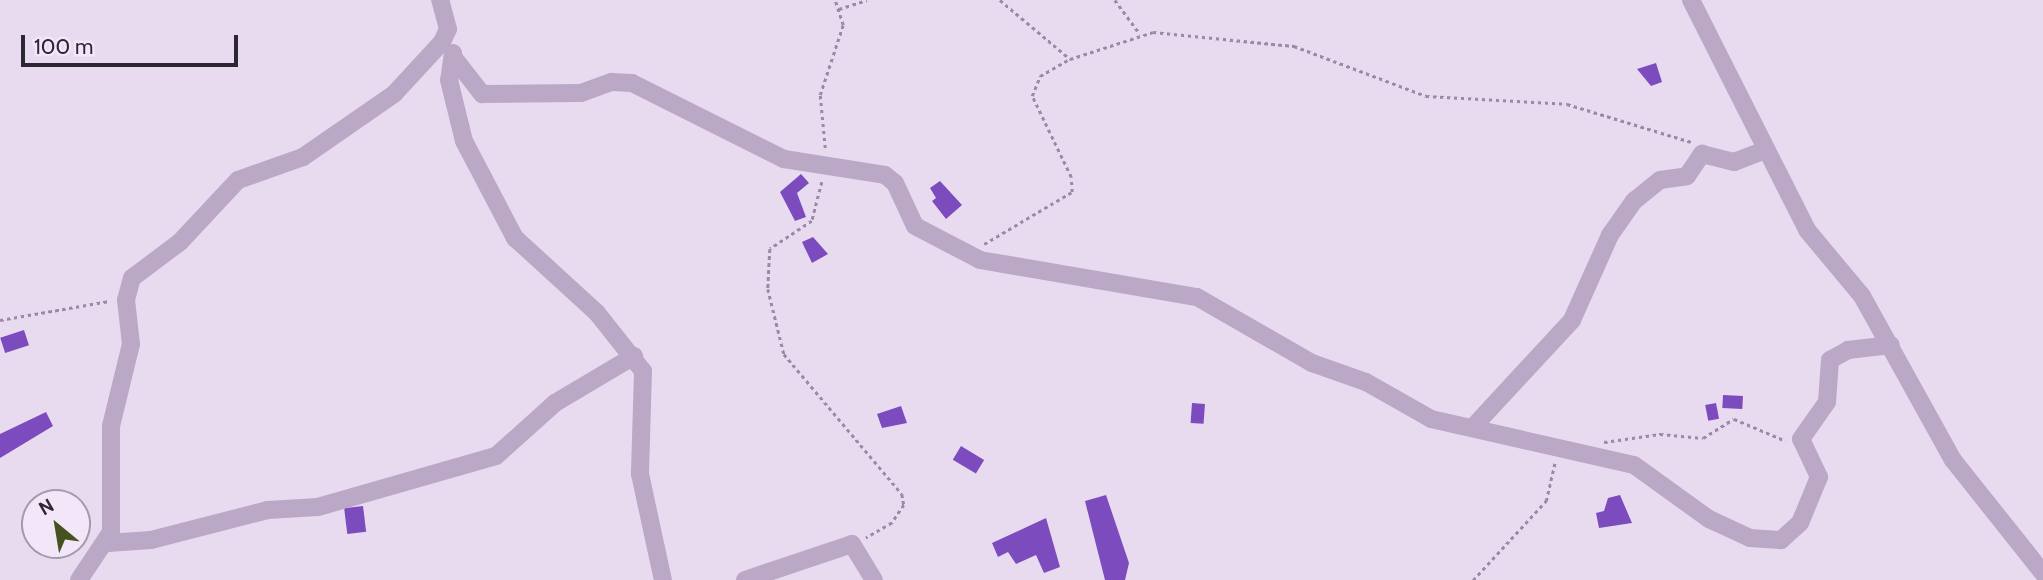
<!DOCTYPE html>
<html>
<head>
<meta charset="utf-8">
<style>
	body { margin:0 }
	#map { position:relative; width:2043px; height:580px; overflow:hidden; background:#e9dbef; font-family:Cabin,sans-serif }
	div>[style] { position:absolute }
	.building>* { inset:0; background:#7c4bbd; transform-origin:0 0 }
	.path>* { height:2.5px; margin-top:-1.25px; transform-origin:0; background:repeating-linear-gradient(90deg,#9c89a8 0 3.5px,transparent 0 7px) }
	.minor>* { height:18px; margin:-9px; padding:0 9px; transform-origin:9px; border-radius:9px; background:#bba8c6 }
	span { translate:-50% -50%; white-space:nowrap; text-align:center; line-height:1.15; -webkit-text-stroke:7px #f3e6f8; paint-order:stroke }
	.north { position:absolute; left:21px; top:489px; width:70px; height:70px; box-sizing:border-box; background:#f3e6f8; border:2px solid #a49aaa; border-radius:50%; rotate:330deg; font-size:19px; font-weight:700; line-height:28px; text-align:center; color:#2d2734 }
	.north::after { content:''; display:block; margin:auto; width:24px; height:32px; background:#455220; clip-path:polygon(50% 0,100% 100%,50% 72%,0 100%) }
	.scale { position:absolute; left:21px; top:35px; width:217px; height:32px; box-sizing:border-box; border:4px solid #2d2734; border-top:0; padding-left:9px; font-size:21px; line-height:24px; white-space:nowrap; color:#2d2734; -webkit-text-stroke:5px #f3e6f8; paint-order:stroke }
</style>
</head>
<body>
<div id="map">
	<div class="building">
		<i style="clip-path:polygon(1656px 63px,1662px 82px,1651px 86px,1637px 69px)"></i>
		<i style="clip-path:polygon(801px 174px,809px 183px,797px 193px,806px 217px,795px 221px,780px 192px)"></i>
		<i style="clip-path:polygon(940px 181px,962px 205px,946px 219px,932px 201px,936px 198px,930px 188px)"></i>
		<i style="clip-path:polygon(813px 237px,828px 254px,812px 263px,802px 242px)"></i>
		<i style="left:24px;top:330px;width:16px;height:25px;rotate:72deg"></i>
		<i style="left:1723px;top:395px;width:20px;height:13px;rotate:3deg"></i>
		<i style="left:1192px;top:403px;width:13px;height:20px;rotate:4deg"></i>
		<i style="left:1716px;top:403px;width:16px;height:11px;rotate:79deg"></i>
		<i style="clip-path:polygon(901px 406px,907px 423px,882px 428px,877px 414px)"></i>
		<i style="clip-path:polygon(46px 412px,53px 426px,0 458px,0 434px)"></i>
		<i style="left:961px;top:446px;width:27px;height:16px;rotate:31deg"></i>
		<i style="clip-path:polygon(1106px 495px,1129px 563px,1125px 580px,1105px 580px,1085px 501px)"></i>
		<i style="clip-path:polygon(1620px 495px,1632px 523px,1599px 528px,1596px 513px,1604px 511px,1608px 498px)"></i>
		<i style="left:363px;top:506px;width:26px;height:19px;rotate:83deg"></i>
		<i style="clip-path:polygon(1046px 518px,1060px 567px,1044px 573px,1036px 555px,1016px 564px,1008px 552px,998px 557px,992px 543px)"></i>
	</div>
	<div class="path">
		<i style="left:1000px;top:0;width:92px;rotate:40.1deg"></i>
		<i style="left:1070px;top:59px;width:87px;rotate:-18deg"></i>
		<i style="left:1153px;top:32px;width:142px;rotate:5.7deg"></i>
		<i style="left:1294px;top:46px;width:141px;rotate:20.7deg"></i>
		<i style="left:1426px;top:96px;width:141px;rotate:3.2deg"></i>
		<i style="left:1567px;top:104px;width:130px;rotate:17deg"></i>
		<i style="left:1115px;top:0;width:42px;rotate:53.7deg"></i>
		<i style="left:839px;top:9px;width:29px;rotate:-18deg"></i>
		<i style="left:825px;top:148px;width:53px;rotate:-95.4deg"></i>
		<i style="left:820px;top:95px;width:74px;rotate:-71.8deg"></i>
		<i style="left:843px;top:25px;width:26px;rotate:-108deg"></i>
		<i style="left:822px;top:182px;width:40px;rotate:104.4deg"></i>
		<i style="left:812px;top:221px;width:50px;rotate:146.3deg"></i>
		<i style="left:770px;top:249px;width:40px;rotate:92.9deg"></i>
		<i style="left:768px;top:289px;width:67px;rotate:76.2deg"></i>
		<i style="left:784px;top:354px;width:183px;rotate:49.9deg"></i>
		<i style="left:902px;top:494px;width:11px;rotate:80deg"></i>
		<i style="left:904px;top:505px;width:22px;rotate:124deg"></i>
		<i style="left:892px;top:523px;width:30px;rotate:150deg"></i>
		<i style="left:984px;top:244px;width:102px;rotate:-30.6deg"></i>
		<i style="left:1072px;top:192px;width:15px;rotate:-94deg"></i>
		<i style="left:1071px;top:177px;width:90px;rotate:-115.7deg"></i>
		<i style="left:1032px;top:96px;width:22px;rotate:-68deg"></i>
		<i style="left:1040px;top:76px;width:34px;rotate:-30deg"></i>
		<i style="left:0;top:320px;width:111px;rotate:-9.9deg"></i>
		<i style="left:1604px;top:442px;width:57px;rotate:-8.1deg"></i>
		<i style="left:1660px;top:434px;width:43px;rotate:5.3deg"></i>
		<i style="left:1703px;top:438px;width:36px;rotate:-32deg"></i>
		<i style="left:1734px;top:419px;width:56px;rotate:22.9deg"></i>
		<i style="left:1473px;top:580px;width:108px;rotate:-47.3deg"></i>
		<i style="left:1546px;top:501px;width:39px;rotate:-77deg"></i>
	</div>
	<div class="minor">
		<i style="left:1691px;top:0;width:258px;rotate:63.2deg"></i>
		<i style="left:1807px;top:230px;width:86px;rotate:50.2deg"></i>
		<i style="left:1862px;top:296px;width:188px;rotate:61deg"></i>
		<i style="left:1953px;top:460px;width:144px;rotate:51.5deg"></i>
		<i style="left:453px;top:53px;width:27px;rotate:98deg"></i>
		<i style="left:449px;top:80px;width:63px;rotate:76.2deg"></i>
		<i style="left:464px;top:141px;width:110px;rotate:62.3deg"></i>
		<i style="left:515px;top:238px;width:111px;rotate:42.4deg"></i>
		<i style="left:597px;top:313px;width:74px;rotate:51.6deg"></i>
		<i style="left:643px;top:371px;width:103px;rotate:91.7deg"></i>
		<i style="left:640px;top:474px;width:108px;rotate:77.8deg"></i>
		<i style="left:454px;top:58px;width:46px;rotate:52.1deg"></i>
		<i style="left:482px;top:94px;width:99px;rotate:-0.6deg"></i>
		<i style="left:581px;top:93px;width:33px;rotate:-20deg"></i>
		<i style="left:612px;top:82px;width:20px;rotate:3deg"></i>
		<i style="left:632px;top:83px;width:170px;rotate:26.6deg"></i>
		<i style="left:784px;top:159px;width:102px;rotate:9deg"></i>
		<i style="left:885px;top:175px;width:13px;rotate:39deg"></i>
		<i style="left:895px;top:183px;width:47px;rotate:65.1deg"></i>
		<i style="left:915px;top:226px;width:73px;rotate:27.6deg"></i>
		<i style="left:980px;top:260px;width:220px;rotate:9.7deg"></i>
		<i style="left:1197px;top:297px;width:133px;rotate:29.9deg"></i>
		<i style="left:1312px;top:363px;width:57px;rotate:19.4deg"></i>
		<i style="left:1366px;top:382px;width:75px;rotate:29.6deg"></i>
		<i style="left:1431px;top:419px;width:208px;rotate:12.8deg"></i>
		<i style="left:1634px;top:465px;width:92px;rotate:35.8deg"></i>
		<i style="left:1709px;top:519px;width:45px;rotate:24.9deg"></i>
		<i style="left:1750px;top:538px;width:31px;rotate:4deg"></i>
		<i style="left:1781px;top:540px;width:25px;rotate:-42deg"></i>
		<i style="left:1800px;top:523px;width:50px;rotate:-67.6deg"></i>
		<i style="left:1819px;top:477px;width:42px;rotate:-115.3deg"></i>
		<i style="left:1801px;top:439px;width:45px;rotate:-54.9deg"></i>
		<i style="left:1827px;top:402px;width:42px;rotate:-85.9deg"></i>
		<i style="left:1830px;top:360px;width:21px;rotate:-29deg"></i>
		<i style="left:1848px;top:350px;width:43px;rotate:-6.6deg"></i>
		<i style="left:1474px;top:426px;width:144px;rotate:-47.2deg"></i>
		<i style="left:1572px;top:320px;width:93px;rotate:-65.9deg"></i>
		<i style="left:1610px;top:235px;width:42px;rotate:-54.8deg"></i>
		<i style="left:1634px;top:201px;width:33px;rotate:-39deg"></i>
		<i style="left:1660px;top:180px;width:27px;rotate:-8deg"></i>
		<i style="left:1687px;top:176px;width:27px;rotate:-56deg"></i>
		<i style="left:1702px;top:154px;width:33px;rotate:14deg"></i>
		<i style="left:1734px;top:162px;width:34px;rotate:-21deg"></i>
		<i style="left:108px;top:543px;width:43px;rotate:-4deg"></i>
		<i style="left:151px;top:540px;width:121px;rotate:-14.4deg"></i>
		<i style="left:268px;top:510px;width:50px;rotate:-3.4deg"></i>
		<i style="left:318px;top:507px;width:185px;rotate:-16deg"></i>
		<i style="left:496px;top:456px;width:79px;rotate:-41.9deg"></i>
		<i style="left:555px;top:403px;width:92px;rotate:-30.7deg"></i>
		<i style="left:79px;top:580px;width:58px;rotate:-56.3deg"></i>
		<i style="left:111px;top:532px;width:106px;rotate:-90deg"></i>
		<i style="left:111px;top:426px;width:84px;rotate:-76.3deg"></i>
		<i style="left:131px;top:344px;width:44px;rotate:-96.5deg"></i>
		<i style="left:126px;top:300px;width:23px;rotate:-75deg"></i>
		<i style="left:132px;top:278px;width:60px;rotate:-36.9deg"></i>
		<i style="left:180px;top:242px;width:85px;rotate:-46.9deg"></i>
		<i style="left:238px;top:180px;width:69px;rotate:-19.5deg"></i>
		<i style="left:303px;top:157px;width:111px;rotate:-34.7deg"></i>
		<i style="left:394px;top:94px;width:71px;rotate:-47.3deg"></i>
		<i style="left:442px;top:42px;width:14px;rotate:-65deg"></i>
		<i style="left:448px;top:29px;width:30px;rotate:-105deg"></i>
		<i style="left:745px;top:580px;width:113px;rotate:-18.6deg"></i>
		<i style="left:852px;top:544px;width:42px;rotate:58.6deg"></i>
	</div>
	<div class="north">N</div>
	<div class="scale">100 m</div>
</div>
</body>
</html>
